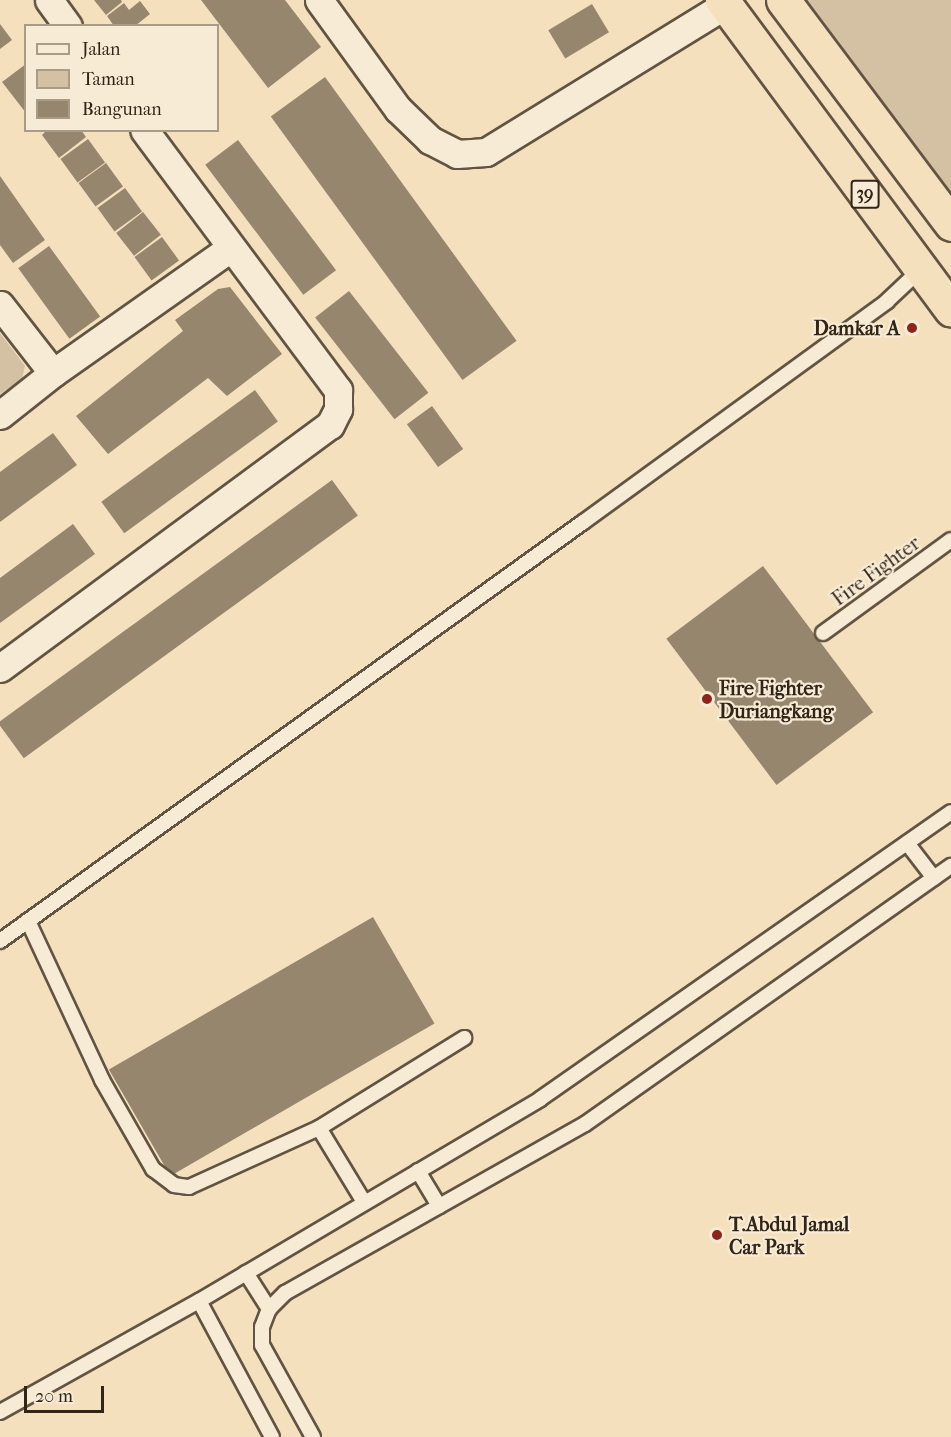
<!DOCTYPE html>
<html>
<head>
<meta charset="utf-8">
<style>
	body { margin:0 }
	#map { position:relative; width:951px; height:1437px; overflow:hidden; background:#f5e0be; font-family:"IM FELL French Canon",serif }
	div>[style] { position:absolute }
	.green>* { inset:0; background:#d4c0a2 }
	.building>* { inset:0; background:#97866e; transform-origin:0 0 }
	.roads { filter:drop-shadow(2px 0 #625442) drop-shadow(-2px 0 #625442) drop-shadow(0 2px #625442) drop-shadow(0 -2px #625442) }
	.lane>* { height:14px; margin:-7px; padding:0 7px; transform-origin:7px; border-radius:7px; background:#f8ebd5 }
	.street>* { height:27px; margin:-13.5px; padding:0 13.5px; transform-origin:13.5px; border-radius:13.5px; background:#f8ebd5 }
	.highway>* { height:33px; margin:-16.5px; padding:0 16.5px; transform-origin:16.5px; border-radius:16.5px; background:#f5e0be }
	.dots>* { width:16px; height:16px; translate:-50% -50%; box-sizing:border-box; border:3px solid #f8ebd5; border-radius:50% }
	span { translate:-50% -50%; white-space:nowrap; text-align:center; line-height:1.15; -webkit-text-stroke:4.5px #f8ebd5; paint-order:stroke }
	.shield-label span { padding:2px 4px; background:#f8ebd5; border:2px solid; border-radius:4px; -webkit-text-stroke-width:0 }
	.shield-label { font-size:18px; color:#312518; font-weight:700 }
	.poi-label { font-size:20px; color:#312518; font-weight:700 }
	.right { translate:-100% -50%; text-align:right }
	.left { translate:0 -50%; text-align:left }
	.street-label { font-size:20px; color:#312518 }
	.legend { position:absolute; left:24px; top:24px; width:195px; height:108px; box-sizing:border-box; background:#f8ebd5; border:2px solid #a89c89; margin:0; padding:8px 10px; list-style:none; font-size:18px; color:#312518 }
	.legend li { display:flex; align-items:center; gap:12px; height:30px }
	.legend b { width:30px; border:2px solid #a89c89 }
	.scale { position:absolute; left:24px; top:1386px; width:80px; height:27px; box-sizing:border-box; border:3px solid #312518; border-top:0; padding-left:8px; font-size:18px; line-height:21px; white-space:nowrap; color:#312518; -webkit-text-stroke:4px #f8ebd5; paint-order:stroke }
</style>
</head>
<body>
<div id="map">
	<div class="green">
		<i style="clip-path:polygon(789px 0,951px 0,951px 215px)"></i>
		<i style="clip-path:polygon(0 333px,25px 366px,22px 379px,0 394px)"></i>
	</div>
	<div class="building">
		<i style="clip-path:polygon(94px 0,121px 0,122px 2px,106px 15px)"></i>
		<i style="clip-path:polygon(201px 0,285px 0,321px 47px,268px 88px)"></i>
		<i style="clip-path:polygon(140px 1px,150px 14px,135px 26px,114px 26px,107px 16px,124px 3px,129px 10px)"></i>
		<i style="left:592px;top:4px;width:33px;height:51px;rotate:59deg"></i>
		<i style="clip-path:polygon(0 24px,12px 40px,0 49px)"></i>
		<i style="clip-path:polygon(26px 64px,26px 113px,2px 82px)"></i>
		<i style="left:325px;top:77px;width:326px;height:67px;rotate:54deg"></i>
		<i style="clip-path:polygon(47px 130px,81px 130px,86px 137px,59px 158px,42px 135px)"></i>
		<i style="left:88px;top:139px;width:29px;height:34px;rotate:54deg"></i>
		<i style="left:238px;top:140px;width:163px;height:41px;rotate:53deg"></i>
		<i style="left:106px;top:163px;width:29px;height:34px;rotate:54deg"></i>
		<i style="clip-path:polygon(0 176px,45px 240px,13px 263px,0 245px)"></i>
		<i style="left:125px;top:188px;width:29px;height:34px;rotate:54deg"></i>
		<i style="left:143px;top:212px;width:29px;height:34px;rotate:52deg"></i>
		<i style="left:162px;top:237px;width:29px;height:34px;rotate:54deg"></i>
		<i style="left:49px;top:246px;width:87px;height:38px;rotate:54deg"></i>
		<i style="clip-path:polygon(230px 287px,282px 354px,227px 396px,208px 378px,108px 454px,76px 416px,183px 331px,175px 320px,218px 289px)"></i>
		<i style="left:349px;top:291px;width:129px;height:43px;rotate:52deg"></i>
		<i style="left:255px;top:390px;width:39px;height:190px;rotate:54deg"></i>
		<i style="left:432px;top:406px;width:53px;height:31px;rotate:54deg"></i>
		<i style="clip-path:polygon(53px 433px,77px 465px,0 522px,0 472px)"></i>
		<i style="left:332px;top:480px;width:44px;height:413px;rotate:54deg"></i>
		<i style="clip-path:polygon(73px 524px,95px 554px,0 623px,0 578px)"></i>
		<i style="left:763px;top:566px;width:183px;height:121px;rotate:53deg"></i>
		<i style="left:373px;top:917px;width:123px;height:305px;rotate:60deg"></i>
	</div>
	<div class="roads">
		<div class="lane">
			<i style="left:823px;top:633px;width:158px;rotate:-36deg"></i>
			<i style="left:907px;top:843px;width:44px;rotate:52.4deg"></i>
			<i style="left:28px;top:921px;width:175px;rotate:65deg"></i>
			<i style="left:102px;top:1080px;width:103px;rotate:60.2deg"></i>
			<i style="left:153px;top:1169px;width:26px;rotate:37deg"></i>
			<i style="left:174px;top:1185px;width:15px;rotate:8deg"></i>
			<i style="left:189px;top:1187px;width:143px;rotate:-24.4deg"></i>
			<i style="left:319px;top:1128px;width:171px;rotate:-31.8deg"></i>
			<i style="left:0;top:941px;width:717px;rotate:-35.69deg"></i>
			<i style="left:582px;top:523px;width:377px;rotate:-36deg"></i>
			<i style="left:887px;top:301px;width:45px;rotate:-43.2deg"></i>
			<i style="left:319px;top:1128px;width:87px;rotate:58.7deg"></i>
			<i style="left:418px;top:1171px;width:41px;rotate:59deg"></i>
			<i style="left:246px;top:1273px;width:43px;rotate:57.4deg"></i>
			<i style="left:0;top:1412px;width:228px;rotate:-29.2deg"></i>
			<i style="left:272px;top:1437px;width:154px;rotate:-118.2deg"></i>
			<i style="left:199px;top:1301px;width:396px;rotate:-30.6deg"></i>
			<i style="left:540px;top:1099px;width:501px;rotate:-34.93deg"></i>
			<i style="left:313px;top:1437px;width:105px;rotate:-119deg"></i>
			<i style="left:262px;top:1345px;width:18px;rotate:-90deg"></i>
			<i style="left:262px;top:1327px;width:19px;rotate:-69deg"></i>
			<i style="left:269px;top:1309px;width:23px;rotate:-45deg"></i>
			<i style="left:285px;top:1293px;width:344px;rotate:-29.4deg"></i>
			<i style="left:585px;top:1124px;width:448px;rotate:-35.2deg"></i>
		</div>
		<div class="street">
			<i style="left:49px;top:0;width:32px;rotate:54deg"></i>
			<i style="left:319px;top:0;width:135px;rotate:54.1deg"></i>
			<i style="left:398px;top:109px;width:45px;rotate:44.1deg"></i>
			<i style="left:430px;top:140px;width:30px;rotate:27deg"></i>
			<i style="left:457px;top:154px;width:29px;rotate:-4deg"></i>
			<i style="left:486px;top:152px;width:281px;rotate:-31.6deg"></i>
			<i style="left:0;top:305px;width:86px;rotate:52.1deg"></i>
			<i style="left:0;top:415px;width:68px;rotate:-38.4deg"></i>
			<i style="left:53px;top:373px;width:217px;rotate:-35.2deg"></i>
			<i style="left:0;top:668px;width:410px;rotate:-36.4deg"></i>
			<i style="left:330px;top:425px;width:18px;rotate:-63deg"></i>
			<i style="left:338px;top:409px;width:19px;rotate:-90deg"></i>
			<i style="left:338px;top:390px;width:324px;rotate:-126.7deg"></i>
		</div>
		<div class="highway">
			<i style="left:722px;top:0;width:385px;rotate:53.5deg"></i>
			<i style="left:783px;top:0;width:280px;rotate:53.1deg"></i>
		</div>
	</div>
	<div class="dots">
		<i style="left:912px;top:328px;background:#8f2418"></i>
		<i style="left:707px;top:699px;background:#8f2418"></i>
		<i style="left:717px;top:1235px;background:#8f2418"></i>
	</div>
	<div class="shield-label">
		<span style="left:865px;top:194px">39</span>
	</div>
	<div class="poi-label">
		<span class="right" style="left:900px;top:328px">Damkar A</span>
		<span class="left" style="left:719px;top:700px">Fire Fighter<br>Duriangkang</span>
		<span class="left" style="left:729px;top:1236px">T.Abdul Jamal<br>Car Park</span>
	</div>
	<div class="street-label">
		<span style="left:876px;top:571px;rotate:-36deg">Fire Fighter</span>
	</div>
	<ul class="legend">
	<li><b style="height:8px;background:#f8ebd5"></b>Jalan</li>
	<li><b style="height:16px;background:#d4c0a2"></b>Taman</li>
	<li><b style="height:16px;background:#97866e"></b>Bangunan</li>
	</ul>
	<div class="scale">20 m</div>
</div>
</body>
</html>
